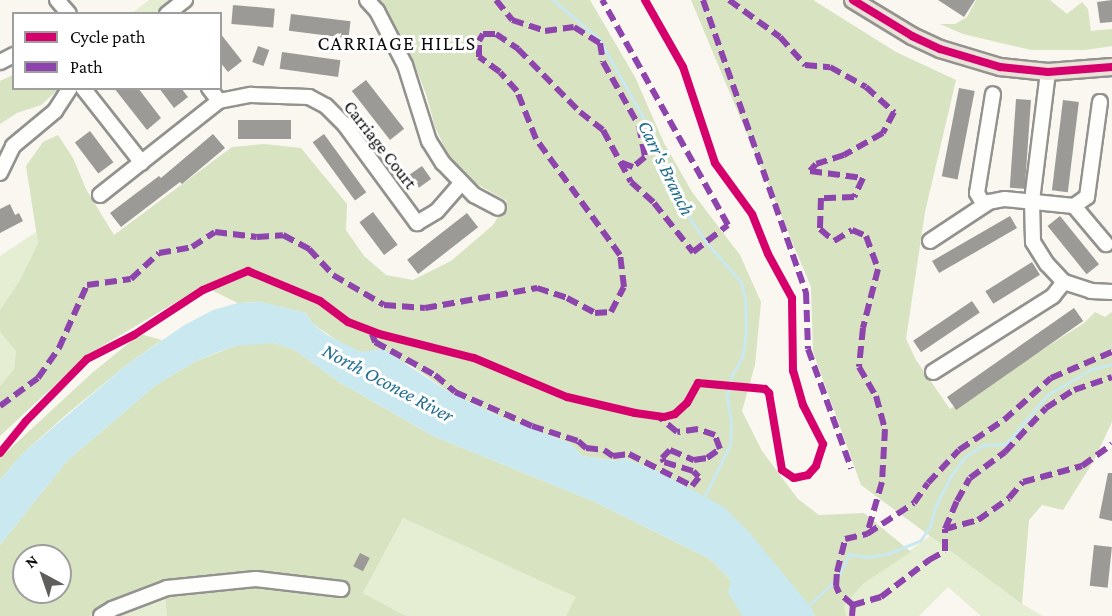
<!DOCTYPE html>
<html>
<head>
<meta charset="utf-8">
<style>
	body { margin:0 }
	#map { position:relative; width:1112px; height:616px; overflow:hidden; background:#f9f7f0; font-family:"Crimson Pro",serif }
	div>[style] { position:absolute }
	.green>* { inset:0; background:#e5edd2 }
	.forest>* { inset:0; background:#d7e3c1 }
	.water>* { inset:0; background:#c9e8f0 }
	.stream>* { height:3px; margin:-1.5px; padding:0 1.5px; transform-origin:1.5px; border-radius:1.5px; background:#c9e8f0 }
	.building>* { inset:0; background:#9c9a96; transform-origin:0 0 }
	.roads { filter:drop-shadow(2px 0 #93928f) drop-shadow(-2px 0 #93928f) drop-shadow(0 2px #93928f) drop-shadow(0 -2px #93928f) }
	.minor>* { height:14px; margin:-7px; padding:0 7px; transform-origin:7px; border-radius:7px; background:#fefefd }
	.major>* { height:16px; margin:-8px; padding:0 8px; transform-origin:8px; border-radius:8px; background:#eae3d9 }
	.quiet>* { height:6px; margin-top:-3px; transform-origin:0; background:repeating-linear-gradient(90deg,#8e44ad 0 12px,transparent 0 18px) }
	.cycleway>* { height:8px; margin:-4px; padding:0 4px; transform-origin:4px; border-radius:4px; background:#d6006c }
	span { translate:-50% -50%; white-space:nowrap; text-align:center; line-height:1.15; -webkit-text-stroke:6px #fff; paint-order:stroke }
	.street-label { font-size:18px; color:#0c0c0c }
	.neighbourhood-label { font-size:20px; color:#0c0c0c; letter-spacing:1.5px }
	.water-label { font-size:20px; color:#216e91; font-style:italic }
	.legend { position:absolute; left:12px; top:12px; width:210px; height:78px; box-sizing:border-box; background:#fff; border:2px solid #9e9e9e; margin:0; padding:8px 10px; list-style:none; font-size:18px; color:#0c0c0c }
	.legend li { display:flex; align-items:center; gap:12px; height:30px }
	.legend b { width:30px; border:2px solid #9e9e9e }
	.north { position:absolute; left:12px; top:544px; width:60px; height:60px; box-sizing:border-box; background:#fff; border:2px solid #9e9e9e; border-radius:50%; rotate:320deg; font-size:16px; font-weight:700; line-height:24px; text-align:center; color:#0c0c0c }
	.north::after { content:''; display:block; margin:auto; width:21px; height:27px; background:#5f5e5c; clip-path:polygon(50% 0,100% 100%,50% 72%,0 100%) }
</style>
</head>
<body>
<div id="map">
	<div class="green">
		<i style="clip-path:polygon(149px 0,173px 0,155px 13px,132px 13px)"></i>
		<i style="clip-path:polygon(36px 232px,38px 243px,20px 280px,0 310px,0 256px)"></i>
		<i style="clip-path:polygon(0 332px,16px 351px,14px 369px,0 386px)"></i>
		<i style="clip-path:polygon(403px 518px,577px 597px,566px 616px,406px 616px,363px 593px)"></i>
		<i style="clip-path:polygon(930px 536px,1022px 604px,1043px 616px,981px 616px,948px 587px,919px 616px,846px 616px,844px 606px,864px 583px)"></i>
		<i style="clip-path:polygon(164px 587px,167px 616px,89px 616px,144px 589px)"></i>
	</div>
	<div class="forest">
		<i style="clip-path:polygon(377px 0,590px 0,635px 77px,664px 143px,692px 192px,740px 255px,761px 302px,755px 365px,742px 411px,762px 451px,798px 499px,819px 515px,864px 513px,911px 552px,864px 583px,844px 606px,846px 616px,815px 616px,812px 611px,659px 472px,624px 458px,618px 461px,582px 456px,570px 443px,505px 419px,452px 394px,412px 366px,376px 351px,361px 352px,341px 343px,313px 324px,306px 313px,261px 302px,238px 303px,203px 286px,87px 355px,0 436px,0 386px,14px 369px,16px 351px,0 332px,0 310px,20px 280px,38px 243px,26px 166px,43px 142px,58px 135px,73px 158px,86px 189px,114px 235px,232px 147px,264px 144px,301px 148px,347px 204px,346px 230px,364px 256px,386px 275px,413px 280px,451px 261px,493px 225px,507px 201px,466px 178px,449px 157px,435px 127px,426px 94px,408px 48px)"></i>
		<i style="clip-path:polygon(691px 0,813px 0,896px 52px,956px 80px,925px 212px,906px 339px,916px 360px,950px 409px,1084px 323px,1095px 312px,1105px 317px,1112px 312px,1112px 422px,1093px 462px,1063px 510px,1042px 505px,1029px 520px,1022px 604px,861px 485px,813px 352px,811px 287px)"></i>
		<i style="clip-path:polygon(976px 0,1050px 0,1067px 14px,1082px 2px,1088px 9px,1091px 31px,1112px 29px,1112px 46px,1085px 50px,1031px 50px,963px 34px,940px 24px,955px 24px,967px 17px)"></i>
		<i style="clip-path:polygon(13px 75px,14px 88px,59px 89px,41px 105px,17px 113px,0 124px,0 81px)"></i>
		<i style="clip-path:polygon(140px 334px,162px 340px,125px 366px,67px 414px,21px 455px,0 480px,0 458px,92px 373px)"></i>
		<i style="clip-path:polygon(evenodd,253px 343px,274px 343px,295px 350px,339px 382px,433px 436px,595px 502px,710px 559px,731px 580px,743px 616px,566px 616px,576px 597px,403px 518px,363px 593px,406px 616px,167px 616px,164px 587px,144px 589px,89px 616px,0 616px,0 545px,67px 461px,156px 385px,196px 361px,235px 346px,253px 343px,24px 556px,60px 556px,60px 592px,24px 592px,24px 556px)"></i>
	</div>
	<div class="water">
		<i style="clip-path:polygon(261px 302px,306px 313px,313px 324px,327px 335px,361px 352px,383px 349px,452px 394px,505px 419px,570px 443px,582px 456px,617px 461px,624px 458px,659px 472px,724px 507px,748px 531px,809px 605px,815px 616px,743px 616px,728px 593px,731px 580px,710px 559px,595px 502px,433px 436px,339px 382px,295px 350px,274px 343px,235px 346px,218px 352px,196px 361px,156px 385px,67px 461px,0 545px,0 480px,21px 455px,125px 366px,183px 326px,213px 310px,238px 303px)"></i>
	</div>
	<div class="stream">
		<i style="left:553px;top:0;width:60px;rotate:40.3deg"></i>
		<i style="left:599px;top:39px;width:96px;rotate:60.8deg"></i>
		<i style="left:646px;top:123px;width:83px;rotate:68.1deg"></i>
		<i style="left:677px;top:200px;width:51px;rotate:55.4deg"></i>
		<i style="left:706px;top:242px;width:53px;rotate:48.8deg"></i>
		<i style="left:741px;top:282px;width:16px;rotate:76deg"></i>
		<i style="left:745px;top:298px;width:32px;rotate:88deg"></i>
		<i style="left:746px;top:330px;width:27px;rotate:98deg"></i>
		<i style="left:742px;top:357px;width:23px;rotate:119deg"></i>
		<i style="left:731px;top:377px;width:20px;rotate:101deg"></i>
		<i style="left:727px;top:397px;width:24px;rotate:81deg"></i>
		<i style="left:731px;top:421px;width:24px;rotate:92deg"></i>
		<i style="left:730px;top:445px;width:60px;rotate:116.6deg"></i>
		<i style="left:806px;top:616px;width:11px;rotate:-75deg"></i>
		<i style="left:809px;top:605px;width:37px;rotate:-43deg"></i>
		<i style="left:836px;top:580px;width:29px;rotate:-63deg"></i>
		<i style="left:849px;top:554px;width:17px;rotate:10deg"></i>
		<i style="left:866px;top:557px;width:21px;rotate:-8deg"></i>
		<i style="left:887px;top:554px;width:35px;rotate:-22deg"></i>
		<i style="left:920px;top:541px;width:18px;rotate:-56deg"></i>
		<i style="left:930px;top:526px;width:20px;rotate:-75deg"></i>
		<i style="left:935px;top:507px;width:37px;rotate:-63deg"></i>
		<i style="left:952px;top:474px;width:21px;rotate:-53deg"></i>
		<i style="left:965px;top:457px;width:22px;rotate:-34deg"></i>
		<i style="left:983px;top:445px;width:23px;rotate:-2deg"></i>
		<i style="left:1006px;top:444px;width:64px;rotate:-50.1deg"></i>
		<i style="left:1047px;top:395px;width:52px;rotate:-30deg"></i>
		<i style="left:1092px;top:369px;width:21px;rotate:-14deg"></i>
	</div>
	<div class="building">
		<i style="clip-path:polygon(938px 0,975px 0,964px 17px)"></i>
		<i style="clip-path:polygon(1112px 0,1112px 22px,1100px 23px,1097px 2px)"></i>
		<i style="left:233px;top:5px;width:42px;height:19px;rotate:5deg"></i>
		<i style="left:291px;top:14px;width:60px;height:17px;rotate:7deg"></i>
		<i style="clip-path:polygon(220px 33px,242px 61px,228px 72px,220px 62px)"></i>
		<i style="left:258px;top:46px;width:12px;height:17px;rotate:20deg"></i>
		<i style="left:282px;top:52px;width:59px;height:17px;rotate:8deg"></i>
		<i style="left:366px;top:80px;width:62px;height:18px;rotate:52deg"></i>
		<i style="clip-path:polygon(114px 88px,138px 88px,161px 118px,147px 130px)"></i>
		<i style="clip-path:polygon(159px 88px,181px 88px,188px 97px,174px 108px)"></i>
		<i style="left:959px;top:88px;width:16px;height:90px;rotate:11deg"></i>
		<i style="left:1016px;top:99px;width:15px;height:89px;rotate:4deg"></i>
		<i style="left:1063px;top:100px;width:16px;height:91px;rotate:7deg"></i>
		<i style="left:291px;top:120px;width:19px;height:53px;rotate:90deg"></i>
		<i style="left:90px;top:131px;width:39px;height:19px;rotate:53deg"></i>
		<i style="clip-path:polygon(213px 134px,225px 148px,182px 184px,180px 182px,121px 227px,110px 213px,159px 176px,161px 178px)"></i>
		<i style="left:324px;top:134px;width:72px;height:14px;rotate:54deg"></i>
		<i style="left:422px;top:166px;width:16px;height:15px;rotate:55deg"></i>
		<i style="clip-path:polygon(10px 204px,15px 215px,19px 213px,23px 221px,0 233px,0 209px)"></i>
		<i style="left:373px;top:212px;width:41px;height:17px;rotate:53deg"></i>
		<i style="left:467px;top:213px;width:18px;height:76px;rotate:52deg"></i>
		<i style="left:1010px;top:216px;width:14px;height:90px;rotate:60deg"></i>
		<i style="left:1060px;top:216px;width:62px;height:16px;rotate:51deg"></i>
		<i style="left:1032px;top:262px;width:15px;height:55px;rotate:58deg"></i>
		<i style="left:972px;top:301px;width:14px;height:71px;rotate:56deg"></i>
		<i style="left:1074px;top:308px;width:16px;height:155px;rotate:55deg"></i>
		<i style="clip-path:polygon(1108px 473px,1112px 473px,1112px 521px,1099px 518px)"></i>
		<i style="left:1094px;top:545px;width:18px;height:41px;rotate:6deg"></i>
		<i style="left:360px;top:553px;width:11px;height:15px;rotate:27deg"></i>
	</div>
	<div class="roads">
		<div class="minor">
			<i style="left:57px;top:0;width:18px;rotate:49deg"></i>
			<i style="left:367px;top:0;width:15px;rotate:48deg"></i>
			<i style="left:377px;top:11px;width:61px;rotate:62.6deg"></i>
			<i style="left:405px;top:65px;width:80px;rotate:72.5deg"></i>
			<i style="left:429px;top:141px;width:26px;rotate:58deg"></i>
			<i style="left:443px;top:163px;width:45px;rotate:45.9deg"></i>
			<i style="left:474px;top:195px;width:27px;rotate:28deg"></i>
			<i style="left:167px;top:14px;width:23px;rotate:-38deg"></i>
			<i style="left:0;top:62px;width:16px;rotate:-27deg"></i>
			<i style="left:1048px;top:72px;width:129px;rotate:97.1deg"></i>
			<i style="left:1032px;top:200px;width:42px;rotate:88.6deg"></i>
			<i style="left:1033px;top:242px;width:26px;rotate:58deg"></i>
			<i style="left:1047px;top:264px;width:25px;rotate:47deg"></i>
			<i style="left:1064px;top:282px;width:28px;rotate:18deg"></i>
			<i style="left:1091px;top:291px;width:21px;rotate:3deg"></i>
			<i style="left:83px;top:88px;width:95px;rotate:51.8deg"></i>
			<i style="left:209px;top:88px;width:16px;rotate:52deg"></i>
			<i style="left:0;top:173px;width:30px;rotate:-64deg"></i>
			<i style="left:13px;top:146px;width:55px;rotate:-39.8deg"></i>
			<i style="left:55px;top:111px;width:27px;rotate:-57deg"></i>
			<i style="left:100px;top:195px;width:152px;rotate:-38.3deg"></i>
			<i style="left:219px;top:101px;width:33px;rotate:-11deg"></i>
			<i style="left:251px;top:95px;width:58px;rotate:2deg"></i>
			<i style="left:309px;top:97px;width:19px;rotate:28deg"></i>
			<i style="left:326px;top:106px;width:27px;rotate:45deg"></i>
			<i style="left:345px;top:125px;width:122px;rotate:53.7deg"></i>
			<i style="left:417px;top:223px;width:23px;rotate:-31deg"></i>
			<i style="left:437px;top:211px;width:37px;rotate:-49deg"></i>
			<i style="left:984px;top:205px;width:14px;rotate:-120deg"></i>
			<i style="left:977px;top:193px;width:100px;rotate:-80.8deg"></i>
			<i style="left:1074px;top:206px;width:16px;rotate:-35deg"></i>
			<i style="left:1087px;top:197px;width:96px;rotate:-82.2deg"></i>
			<i style="left:930px;top:241px;width:71px;rotate:-33.5deg"></i>
			<i style="left:989px;top:202px;width:16px;rotate:-11deg"></i>
			<i style="left:1005px;top:199px;width:69px;rotate:5.8deg"></i>
			<i style="left:1074px;top:206px;width:50px;rotate:49.9deg"></i>
			<i style="left:933px;top:372px;width:142px;rotate:-32.3deg"></i>
			<i style="left:1053px;top:296px;width:18px;rotate:-52deg"></i>
			<i style="left:101px;top:616px;width:13px;rotate:-32deg"></i>
			<i style="left:112px;top:609px;width:59px;rotate:-20.9deg"></i>
			<i style="left:167px;top:588px;width:89px;rotate:-5.8deg"></i>
			<i style="left:256px;top:579px;width:86px;rotate:6.7deg"></i>
		</div>
		<div class="major">
			<i style="left:853px;top:0;width:69px;rotate:31.4deg"></i>
			<i style="left:912px;top:36px;width:31px;rotate:25deg"></i>
			<i style="left:940px;top:49px;width:63px;rotate:16.7deg"></i>
			<i style="left:1000px;top:67px;width:48px;rotate:5.9deg"></i>
			<i style="left:1048px;top:72px;width:64px;rotate:-4.5deg"></i>
		</div>
	</div>
	<div class="quiet">
		<i style="left:496px;top:0;width:26px;rotate:51deg"></i>
		<i style="left:512px;top:20px;width:35px;rotate:18deg"></i>
		<i style="left:545px;top:31px;width:29px;rotate:-8deg"></i>
		<i style="left:574px;top:27px;width:31px;rotate:32deg"></i>
		<i style="left:600px;top:43px;width:19px;rotate:81deg"></i>
		<i style="left:603px;top:62px;width:73px;rotate:60.6deg"></i>
		<i style="left:639px;top:126px;width:32px;rotate:79deg"></i>
		<i style="left:645px;top:157px;width:16px;rotate:140deg"></i>
		<i style="left:633px;top:167px;width:14px;rotate:-159deg"></i>
		<i style="left:703px;top:0;width:310px;rotate:70.6deg"></i>
		<i style="left:806px;top:292px;width:57px;rotate:88deg"></i>
		<i style="left:808px;top:349px;width:127px;rotate:70.1deg"></i>
		<i style="left:729px;top:0;width:63px;rotate:36deg"></i>
		<i style="left:780px;top:37px;width:38px;rotate:48deg"></i>
		<i style="left:805px;top:65px;width:25px;rotate:5deg"></i>
		<i style="left:830px;top:67px;width:41px;rotate:29.1deg"></i>
		<i style="left:866px;top:87px;width:38px;rotate:42deg"></i>
		<i style="left:894px;top:112px;width:24px;rotate:118deg"></i>
		<i style="left:883px;top:133px;width:45px;rotate:150.6deg"></i>
		<i style="left:844px;top:155px;width:29px;rotate:162deg"></i>
		<i style="left:816px;top:164px;width:9px;rotate:131deg"></i>
		<i style="left:810px;top:171px;width:53px;rotate:7.5deg"></i>
		<i style="left:863px;top:178px;width:21px;rotate:115deg"></i>
		<i style="left:854px;top:197px;width:33px;rotate:178deg"></i>
		<i style="left:821px;top:198px;width:31px;rotate:92deg"></i>
		<i style="left:820px;top:229px;width:18px;rotate:41deg"></i>
		<i style="left:834px;top:241px;width:21px;rotate:-31deg"></i>
		<i style="left:852px;top:230px;width:15px;rotate:23deg"></i>
		<i style="left:866px;top:236px;width:35px;rotate:70deg"></i>
		<i style="left:878px;top:269px;width:61px;rotate:104.3deg"></i>
		<i style="left:863px;top:328px;width:39px;rotate:96deg"></i>
		<i style="left:859px;top:367px;width:34px;rotate:60deg"></i>
		<i style="left:876px;top:396px;width:34px;rotate:75deg"></i>
		<i style="left:885px;top:429px;width:53px;rotate:93.2deg"></i>
		<i style="left:882px;top:482px;width:54px;rotate:106.1deg"></i>
		<i style="left:372px;top:334px;width:9px;rotate:69deg"></i>
		<i style="left:375px;top:342px;width:68px;rotate:28.8deg"></i>
		<i style="left:435px;top:375px;width:26px;rotate:40deg"></i>
		<i style="left:455px;top:392px;width:84px;rotate:23.8deg"></i>
		<i style="left:532px;top:426px;width:48px;rotate:18.1deg"></i>
		<i style="left:578px;top:441px;width:11px;rotate:41deg"></i>
		<i style="left:586px;top:448px;width:18px;rotate:6deg"></i>
		<i style="left:604px;top:450px;width:11px;rotate:34deg"></i>
		<i style="left:613px;top:456px;width:16px;rotate:-7deg"></i>
		<i style="left:629px;top:454px;width:71px;rotate:26.9deg"></i>
		<i style="left:692px;top:486px;width:11px;rotate:-52deg"></i>
		<i style="left:699px;top:477px;width:8px;rotate:-135deg"></i>
		<i style="left:693px;top:471px;width:30px;rotate:-163deg"></i>
		<i style="left:664px;top:462px;width:4px;rotate:-117deg"></i>
		<i style="left:662px;top:458px;width:11px;rotate:-45deg"></i>
		<i style="left:670px;top:450px;width:26px;rotate:23deg"></i>
		<i style="left:694px;top:460px;width:13px;rotate:-9deg"></i>
		<i style="left:707px;top:458px;width:16px;rotate:-35deg"></i>
		<i style="left:720px;top:449px;width:15px;rotate:-110deg"></i>
		<i style="left:715px;top:435px;width:18px;rotate:-161deg"></i>
		<i style="left:698px;top:429px;width:21px;rotate:172deg"></i>
		<i style="left:677px;top:432px;width:23px;rotate:-140deg"></i>
		<i style="left:0;top:406px;width:47px;rotate:-36.4deg"></i>
		<i style="left:38px;top:378px;width:37px;rotate:-55deg"></i>
		<i style="left:59px;top:348px;width:69px;rotate:-66deg"></i>
		<i style="left:87px;top:285px;width:44px;rotate:-7.8deg"></i>
		<i style="left:131px;top:279px;width:38px;rotate:-43deg"></i>
		<i style="left:159px;top:253px;width:34px;rotate:-10deg"></i>
		<i style="left:192px;top:247px;width:27px;rotate:-33deg"></i>
		<i style="left:215px;top:232px;width:42px;rotate:6.8deg"></i>
		<i style="left:257px;top:237px;width:26px;rotate:-4deg"></i>
		<i style="left:283px;top:235px;width:30px;rotate:28deg"></i>
		<i style="left:309px;top:249px;width:35px;rotate:47deg"></i>
		<i style="left:333px;top:275px;width:59px;rotate:30.5deg"></i>
		<i style="left:384px;top:305px;width:41px;rotate:4.2deg"></i>
		<i style="left:425px;top:308px;width:114px;rotate:-10.1deg"></i>
		<i style="left:537px;top:288px;width:32px;rotate:18deg"></i>
		<i style="left:567px;top:298px;width:32px;rotate:28deg"></i>
		<i style="left:595px;top:313px;width:16px;rotate:-4deg"></i>
		<i style="left:611px;top:312px;width:28px;rotate:-63deg"></i>
		<i style="left:624px;top:287px;width:32px;rotate:-97deg"></i>
		<i style="left:620px;top:255px;width:143px;rotate:-125.9deg"></i>
		<i style="left:536px;top:139px;width:52px;rotate:-111.6deg"></i>
		<i style="left:517px;top:91px;width:25px;rotate:-132deg"></i>
		<i style="left:500px;top:72px;width:26px;rotate:-144deg"></i>
		<i style="left:479px;top:57px;width:16px;rotate:-90deg"></i>
		<i style="left:479px;top:41px;width:8px;rotate:-60deg"></i>
		<i style="left:483px;top:34px;width:13px"></i>
		<i style="left:496px;top:34px;width:27px;rotate:34deg"></i>
		<i style="left:518px;top:49px;width:88px;rotate:45.5deg"></i>
		<i style="left:580px;top:112px;width:29px;rotate:38deg"></i>
		<i style="left:603px;top:130px;width:59px;rotate:61.7deg"></i>
		<i style="left:631px;top:182px;width:31px;rotate:42deg"></i>
		<i style="left:654px;top:203px;width:63px;rotate:51.5deg"></i>
		<i style="left:693px;top:252px;width:44px;rotate:-37.6deg"></i>
		<i style="left:728px;top:225px;width:258px;rotate:-119.2deg"></i>
		<i style="left:945px;top:529px;width:34px;rotate:-15deg"></i>
		<i style="left:978px;top:520px;width:38px;rotate:-35deg"></i>
		<i style="left:1009px;top:498px;width:21px;rotate:-49deg"></i>
		<i style="left:1023px;top:482px;width:61px;rotate:-15.2deg"></i>
		<i style="left:1082px;top:466px;width:37px;rotate:-36deg"></i>
		<i style="left:853px;top:605px;width:18px;rotate:-139deg"></i>
		<i style="left:839px;top:593px;width:8px;rotate:-113deg"></i>
		<i style="left:836px;top:586px;width:14px;rotate:-86deg"></i>
		<i style="left:837px;top:572px;width:34px;rotate:-76deg"></i>
		<i style="left:845px;top:539px;width:23px;rotate:-13deg"></i>
		<i style="left:867px;top:534px;width:56px;rotate:-33.4deg"></i>
		<i style="left:914px;top:503px;width:24px;rotate:-55deg"></i>
		<i style="left:928px;top:483px;width:45px;rotate:-46.8deg"></i>
		<i style="left:959px;top:450px;width:54px;rotate:-33.7deg"></i>
		<i style="left:1004px;top:420px;width:63px;rotate:-41.8deg"></i>
		<i style="left:1051px;top:378px;width:66px;rotate:-23.1deg"></i>
		<i style="left:852px;top:616px;width:11px;rotate:-85deg"></i>
		<i style="left:853px;top:605px;width:29px;rotate:-16deg"></i>
		<i style="left:881px;top:597px;width:61px;rotate:-37.6deg"></i>
		<i style="left:929px;top:560px;width:18px;rotate:-29deg"></i>
		<i style="left:945px;top:551px;width:22px;rotate:-90deg"></i>
		<i style="left:945px;top:529px;width:30px;rotate:-67deg"></i>
		<i style="left:957px;top:501px;width:26px;rotate:-61deg"></i>
		<i style="left:970px;top:478px;width:44px;rotate:-36.6deg"></i>
		<i style="left:1005px;top:452px;width:60px;rotate:-47deg"></i>
		<i style="left:1046px;top:408px;width:33px;rotate:-33deg"></i>
		<i style="left:1074px;top:390px;width:40px;rotate:-18.9deg"></i>
	</div>
	<div class="cycleway">
		<i style="left:853px;top:0;width:69px;rotate:31.4deg"></i>
		<i style="left:912px;top:36px;width:31px;rotate:25deg"></i>
		<i style="left:940px;top:49px;width:63px;rotate:16.7deg"></i>
		<i style="left:1000px;top:67px;width:48px;rotate:5.9deg"></i>
		<i style="left:1048px;top:72px;width:64px;rotate:-4.5deg"></i>
		<i style="left:0;top:453px;width:41px;rotate:-50.9deg"></i>
		<i style="left:26px;top:421px;width:87px;rotate:-45.5deg"></i>
		<i style="left:87px;top:359px;width:53px;rotate:-27.1deg"></i>
		<i style="left:134px;top:335px;width:82px;rotate:-33.1deg"></i>
		<i style="left:203px;top:290px;width:49px;rotate:-22.9deg"></i>
		<i style="left:248px;top:271px;width:78px;rotate:22.6deg"></i>
		<i style="left:320px;top:301px;width:35px;rotate:37deg"></i>
		<i style="left:348px;top:322px;width:33px;rotate:21deg"></i>
		<i style="left:379px;top:334px;width:98px;rotate:14.2deg"></i>
		<i style="left:474px;top:358px;width:101px;rotate:22.8deg"></i>
		<i style="left:567px;top:397px;width:70px;rotate:13.2deg"></i>
		<i style="left:635px;top:413px;width:29px;rotate:8deg"></i>
		<i style="left:664px;top:417px;width:11px;rotate:-15deg"></i>
		<i style="left:675px;top:414px;width:16px;rotate:-43deg"></i>
		<i style="left:687px;top:403px;width:23px;rotate:-61deg"></i>
		<i style="left:698px;top:383px;width:67px;rotate:5.1deg"></i>
		<i style="left:765px;top:389px;width:6px;rotate:45deg"></i>
		<i style="left:769px;top:393px;width:78px;rotate:80.4deg"></i>
		<i style="left:782px;top:470px;width:14px;rotate:34deg"></i>
		<i style="left:794px;top:478px;width:14px;rotate:-12deg"></i>
		<i style="left:808px;top:475px;width:12px;rotate:-48deg"></i>
		<i style="left:816px;top:466px;width:23px;rotate:-72deg"></i>
		<i style="left:823px;top:444px;width:44px;rotate:-117.1deg"></i>
		<i style="left:803px;top:405px;width:35px;rotate:-106deg"></i>
		<i style="left:793px;top:371px;width:73px;rotate:-90.8deg"></i>
		<i style="left:792px;top:298px;width:50px;rotate:-118.6deg"></i>
		<i style="left:768px;top:254px;width:43px;rotate:-111.8deg"></i>
		<i style="left:752px;top:214px;width:63px;rotate:-126deg"></i>
		<i style="left:715px;top:163px;width:101px;rotate:-108.4deg"></i>
		<i style="left:683px;top:67px;width:77px;rotate:-119.6deg"></i>
	</div>
	<div class="street-label">
		<span style="left:380px;top:145px;rotate:52deg">Carriage Court</span>
	</div>
	<div class="neighbourhood-label">
		<span style="left:397px;top:43px">CARRIAGE HILLS</span>
	</div>
	<div class="water-label">
		<span style="left:666px;top:168px;rotate:64deg">Carr's Branch</span>
		<span style="left:388px;top:383px;rotate:28deg">North Oconee River</span>
	</div>
	<ul class="legend">
	<li><b style="height:8px;background:#d6006c"></b>Cycle path</li>
	<li><b style="height:8px;background:#8e44ad"></b>Path</li>
	</ul>
	<div class="north">N</div>
</div>
</body>
</html>
